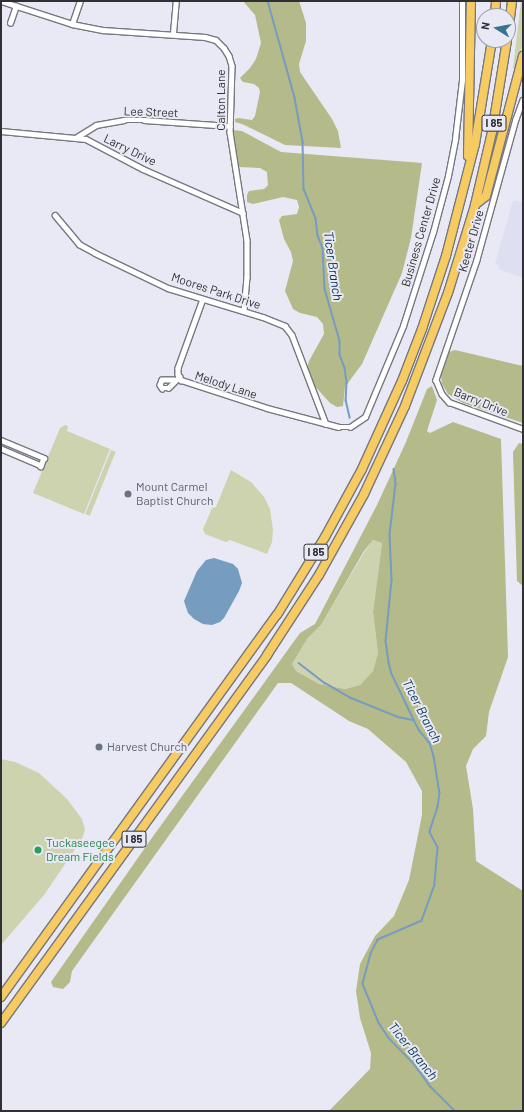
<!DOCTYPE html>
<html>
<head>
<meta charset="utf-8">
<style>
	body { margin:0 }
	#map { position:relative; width:524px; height:1112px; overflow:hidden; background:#e8e9f4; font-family:Barlow,sans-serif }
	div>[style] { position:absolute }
	.built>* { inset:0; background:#dfdff2 }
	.green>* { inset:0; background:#cdd2af; transform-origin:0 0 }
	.forest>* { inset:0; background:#b4ba89 }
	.water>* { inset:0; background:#769cbf }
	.stream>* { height:1.5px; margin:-0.75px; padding:0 0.75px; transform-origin:0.75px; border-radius:0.75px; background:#769cbf }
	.roads { filter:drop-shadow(1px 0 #767781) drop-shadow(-1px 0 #767781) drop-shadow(0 1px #767781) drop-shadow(0 -1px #767781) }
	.street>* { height:4.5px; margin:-2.25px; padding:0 2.25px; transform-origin:2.25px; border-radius:2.25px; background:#fff }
	.highway>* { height:8px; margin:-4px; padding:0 4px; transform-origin:4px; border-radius:4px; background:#f6cb62 }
	.dots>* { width:11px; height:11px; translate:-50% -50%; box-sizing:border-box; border:2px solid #e8e9f4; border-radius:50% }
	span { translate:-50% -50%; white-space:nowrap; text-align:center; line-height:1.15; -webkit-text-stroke:4px #e8e9f4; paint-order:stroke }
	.shield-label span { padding:1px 3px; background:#e8e9f4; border:1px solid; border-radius:3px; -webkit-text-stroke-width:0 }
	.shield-label { font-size:11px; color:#303034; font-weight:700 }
	.street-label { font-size:12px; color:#303034 }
	.worship-label { font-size:12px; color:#5b616d }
	.left { translate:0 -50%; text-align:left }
	.leisure-label { font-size:12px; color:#27864d }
	.water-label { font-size:13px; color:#033154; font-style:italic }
	.frame { position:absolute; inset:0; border:2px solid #303034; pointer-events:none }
	.north { position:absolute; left:476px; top:8px; width:40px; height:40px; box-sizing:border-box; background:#e8e9f4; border:1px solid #9e9fa7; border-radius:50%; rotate:281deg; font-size:11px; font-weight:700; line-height:16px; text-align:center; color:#303034 }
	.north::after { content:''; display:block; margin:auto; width:14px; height:18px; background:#3a718c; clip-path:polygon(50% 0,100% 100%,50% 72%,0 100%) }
</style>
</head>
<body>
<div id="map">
	<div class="built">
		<i style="clip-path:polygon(513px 200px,523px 202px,523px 278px,498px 269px,499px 265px,495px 264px)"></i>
	</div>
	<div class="green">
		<i style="clip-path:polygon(521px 1px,523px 1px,523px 44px,515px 69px,513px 68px)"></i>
		<i style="clip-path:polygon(65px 425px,68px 426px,67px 431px,110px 449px,84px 514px,33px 493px,60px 428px)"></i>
		<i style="left:111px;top:450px;width:5px;height:69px;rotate:22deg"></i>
		<i style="clip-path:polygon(231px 470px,251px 482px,264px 497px,270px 509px,273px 530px,272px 542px,267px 554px,230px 540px,226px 542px,205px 534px,203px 529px,212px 508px,216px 507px)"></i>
		<i style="clip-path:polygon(373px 540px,382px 543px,373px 612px,378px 653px,373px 671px,360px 685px,345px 689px,319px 684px,296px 671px,292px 664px,307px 639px,321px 625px,365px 551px)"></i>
		<i style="clip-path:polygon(1px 759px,15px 762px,39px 773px,67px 799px,82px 819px,85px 830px,82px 839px,44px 895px,1px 945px)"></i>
	</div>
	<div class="forest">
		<i style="clip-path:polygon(243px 1px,299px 1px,306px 23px,306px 41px,299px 64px,300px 72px,332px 119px,338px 131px,341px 148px,285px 145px,242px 124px,235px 122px,235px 119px,238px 118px,252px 120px,255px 116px,260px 92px,259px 88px,254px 84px,243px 82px,240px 78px,250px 68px,256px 59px,261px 43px,255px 15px)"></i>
		<i style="clip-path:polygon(233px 130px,242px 131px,281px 152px,422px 163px,411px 238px,402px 273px,362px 364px,345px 387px,343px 406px,337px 407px,330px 403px,313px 384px,307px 368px,309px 361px,324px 334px,323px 324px,317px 317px,300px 313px,293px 309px,285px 291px,293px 261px,291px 252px,284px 239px,279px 220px,282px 216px,297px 214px,299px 207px,297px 200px,283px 197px,253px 204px,247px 202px,247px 195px,249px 191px,264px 189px,268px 185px,267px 172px,260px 168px,239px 167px)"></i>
		<i style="clip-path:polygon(455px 350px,523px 366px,523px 423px,463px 403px,448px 394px,442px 384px,441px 376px,449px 352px)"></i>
		<i style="clip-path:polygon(evenodd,432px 386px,437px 400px,427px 431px,430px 433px,453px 422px,501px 439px,508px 657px,489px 712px,486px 736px,473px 749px,466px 766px,473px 809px,476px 861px,523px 891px,523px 1111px,329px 1111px,370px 1069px,371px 1053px,360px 1018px,356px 991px,360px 964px,375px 936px,394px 916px,409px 880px,422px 815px,422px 791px,406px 762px,368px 729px,349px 721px,291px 683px,278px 683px,72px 971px,70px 982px,63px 989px,53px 987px,51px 982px,154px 835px,300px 633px,315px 624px,377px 505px,406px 442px,427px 389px,432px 386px,373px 540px,382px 543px,373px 612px,378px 653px,373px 671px,360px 685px,345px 689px,319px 684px,296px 671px,292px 664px,307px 639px,321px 625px,364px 551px,373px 540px)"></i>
		<i style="clip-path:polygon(519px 443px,523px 444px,523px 586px,517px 581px,513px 452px)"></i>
	</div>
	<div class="water">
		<i style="clip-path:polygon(214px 558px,233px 564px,238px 569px,242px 583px,239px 591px,224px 618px,220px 622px,212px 625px,203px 624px,194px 619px,188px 613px,184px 601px,197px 571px,206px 560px)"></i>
	</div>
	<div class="stream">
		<i style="left:268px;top:1px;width:101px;rotate:74.4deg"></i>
		<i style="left:295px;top:98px;width:45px;rotate:79.7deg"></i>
		<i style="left:303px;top:142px;width:47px;rotate:88.8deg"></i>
		<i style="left:304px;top:189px;width:32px;rotate:68deg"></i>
		<i style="left:316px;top:219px;width:17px;rotate:83deg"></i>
		<i style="left:318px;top:236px;width:13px;rotate:67deg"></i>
		<i style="left:323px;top:248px;width:41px;rotate:87.2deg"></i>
		<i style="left:325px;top:289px;width:54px;rotate:73.9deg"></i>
		<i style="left:340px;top:341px;width:14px;rotate:90deg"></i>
		<i style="left:340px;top:355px;width:14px;rotate:69deg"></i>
		<i style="left:345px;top:368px;width:15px;rotate:82deg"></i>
		<i style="left:347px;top:383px;width:17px;rotate:93deg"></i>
		<i style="left:346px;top:400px;width:18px;rotate:77deg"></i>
		<i style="left:394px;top:469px;width:15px;rotate:82deg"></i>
		<i style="left:396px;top:484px;width:50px;rotate:96.8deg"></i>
		<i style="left:390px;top:534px;width:46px;rotate:87.5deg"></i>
		<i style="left:392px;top:580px;width:61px;rotate:95.6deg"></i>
		<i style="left:386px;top:641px;width:22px;rotate:82deg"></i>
		<i style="left:389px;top:663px;width:11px;rotate:75deg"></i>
		<i style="left:392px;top:674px;width:51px;rotate:64.4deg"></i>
		<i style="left:414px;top:720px;width:11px;rotate:63deg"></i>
		<i style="left:419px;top:730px;width:17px;rotate:50deg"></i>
		<i style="left:430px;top:743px;width:14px;rotate:73deg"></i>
		<i style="left:434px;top:756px;width:37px;rotate:81deg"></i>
		<i style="left:440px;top:793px;width:14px;rotate:98deg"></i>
		<i style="left:438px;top:807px;width:26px;rotate:108deg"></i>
		<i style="left:430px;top:832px;width:18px;rotate:63deg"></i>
		<i style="left:438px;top:848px;width:37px;rotate:95deg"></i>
		<i style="left:435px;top:885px;width:38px;rotate:110deg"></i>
		<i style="left:422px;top:921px;width:48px;rotate:156.6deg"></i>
		<i style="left:378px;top:940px;width:16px;rotate:117deg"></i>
		<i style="left:371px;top:954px;width:31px;rotate:105deg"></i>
		<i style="left:363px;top:984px;width:42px;rotate:67.7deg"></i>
		<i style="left:379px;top:1023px;width:18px;rotate:56deg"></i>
		<i style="left:389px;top:1038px;width:37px;rotate:46deg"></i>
		<i style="left:415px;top:1065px;width:26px;rotate:54deg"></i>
		<i style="left:430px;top:1086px;width:35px;rotate:45deg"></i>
		<i style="left:299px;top:663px;width:33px;rotate:38deg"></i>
		<i style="left:325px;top:683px;width:28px;rotate:30deg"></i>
		<i style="left:349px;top:697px;width:53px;rotate:22.2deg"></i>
		<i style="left:398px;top:717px;width:16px;rotate:11deg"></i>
	</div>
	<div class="roads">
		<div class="street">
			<i style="left:1px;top:1px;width:75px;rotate:17.9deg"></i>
			<i style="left:72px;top:24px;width:32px;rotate:11deg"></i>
			<i style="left:103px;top:30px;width:102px;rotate:3.9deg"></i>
			<i style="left:205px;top:37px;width:11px;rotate:15deg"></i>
			<i style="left:216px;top:40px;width:11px;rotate:45deg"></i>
			<i style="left:224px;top:48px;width:9px;rotate:58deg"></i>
			<i style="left:229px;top:56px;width:10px;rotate:73deg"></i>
			<i style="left:232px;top:66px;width:66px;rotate:91.7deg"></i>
			<i style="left:230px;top:132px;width:109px;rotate:81.1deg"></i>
			<i style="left:247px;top:240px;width:37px;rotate:90deg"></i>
			<i style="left:247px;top:277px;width:34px;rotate:95deg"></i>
			<i style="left:10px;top:23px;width:18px;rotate:-71deg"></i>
			<i style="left:72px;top:24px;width:24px;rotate:-71deg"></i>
			<i style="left:173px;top:33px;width:32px;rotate:-85deg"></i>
			<i style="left:523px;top:100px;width:20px;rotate:110deg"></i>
			<i style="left:516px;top:119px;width:146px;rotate:105.5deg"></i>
			<i style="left:477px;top:260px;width:127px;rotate:108.9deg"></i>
			<i style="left:436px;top:380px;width:15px;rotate:67deg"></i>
			<i style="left:442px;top:394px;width:11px;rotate:49deg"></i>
			<i style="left:449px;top:402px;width:79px;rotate:20deg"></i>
			<i style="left:1px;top:131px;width:85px;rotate:5.4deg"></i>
			<i style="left:86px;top:139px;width:64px;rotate:27.8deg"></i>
			<i style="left:143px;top:169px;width:109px;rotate:23.7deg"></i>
			<i style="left:77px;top:137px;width:22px;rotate:-32deg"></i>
			<i style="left:96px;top:125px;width:28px;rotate:-10deg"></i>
			<i style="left:124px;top:120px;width:20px"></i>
			<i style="left:144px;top:120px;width:86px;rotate:4deg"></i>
			<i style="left:55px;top:215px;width:38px;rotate:50deg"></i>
			<i style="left:79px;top:244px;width:18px;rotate:29deg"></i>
			<i style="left:95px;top:253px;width:81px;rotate:25.6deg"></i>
			<i style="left:168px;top:288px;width:99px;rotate:17deg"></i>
			<i style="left:263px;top:317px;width:24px;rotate:22deg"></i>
			<i style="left:285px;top:326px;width:11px;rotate:52deg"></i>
			<i style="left:292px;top:335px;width:95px;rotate:69.1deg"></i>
			<i style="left:203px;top:299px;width:73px;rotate:109.9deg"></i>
			<i style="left:178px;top:368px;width:6px;rotate:90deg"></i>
			<i style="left:178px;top:374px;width:7px;rotate:63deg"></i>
			<i style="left:181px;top:380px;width:90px;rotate:18deg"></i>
			<i style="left:267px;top:408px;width:74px;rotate:14.8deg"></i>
			<i style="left:339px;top:427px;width:11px"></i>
			<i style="left:350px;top:427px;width:18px;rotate:-34deg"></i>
			<i style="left:365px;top:417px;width:99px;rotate:-67.3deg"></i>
			<i style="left:403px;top:326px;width:99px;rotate:-72.3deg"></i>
			<i style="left:433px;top:232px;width:58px;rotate:-75deg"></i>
			<i style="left:448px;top:176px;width:38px;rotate:-79deg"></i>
			<i style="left:455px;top:139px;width:59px;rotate:-83.2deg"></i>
			<i style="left:462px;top:80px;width:79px;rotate:-90deg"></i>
			<i style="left:174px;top:380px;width:12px;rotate:180deg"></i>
			<i style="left:162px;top:380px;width:5px;rotate:112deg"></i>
			<i style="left:160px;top:385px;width:4px;rotate:56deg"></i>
			<i style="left:162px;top:388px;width:6px"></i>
			<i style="left:168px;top:388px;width:16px;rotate:-45deg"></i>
			<i style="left:1px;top:440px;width:47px;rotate:22.7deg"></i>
			<i style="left:44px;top:458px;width:9px;rotate:111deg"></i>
			<i style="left:41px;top:466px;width:43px;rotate:-157deg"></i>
		</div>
		<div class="highway">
			<i style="left:495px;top:16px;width:15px;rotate:-86deg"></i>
			<i style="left:508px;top:34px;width:33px;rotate:-83deg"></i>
			<i style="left:468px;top:156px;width:155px;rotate:-88.9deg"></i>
			<i style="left:475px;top:205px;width:14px;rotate:-39deg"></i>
			<i style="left:486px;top:196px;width:145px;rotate:-75.2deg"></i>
			<i style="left:1px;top:997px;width:471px;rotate:-54.2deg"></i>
			<i style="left:277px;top:615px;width:92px;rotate:-58.4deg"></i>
			<i style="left:325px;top:537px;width:77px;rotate:-61.4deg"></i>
			<i style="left:362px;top:469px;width:97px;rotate:-65.6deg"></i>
			<i style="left:402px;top:381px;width:56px;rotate:-69deg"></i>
			<i style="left:422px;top:329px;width:77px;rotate:-71.8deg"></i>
			<i style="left:446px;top:256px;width:116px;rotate:-75.5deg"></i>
			<i style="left:475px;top:144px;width:105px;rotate:-80.7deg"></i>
			<i style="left:1px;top:1023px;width:454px;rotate:-54.1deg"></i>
			<i style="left:267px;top:655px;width:95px;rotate:-57deg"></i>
			<i style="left:319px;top:575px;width:93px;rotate:-60.9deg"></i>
			<i style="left:364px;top:494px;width:97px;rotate:-65deg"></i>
			<i style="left:405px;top:406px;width:121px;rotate:-69.2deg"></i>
			<i style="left:448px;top:293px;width:92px;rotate:-72.9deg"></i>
			<i style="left:475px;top:205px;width:75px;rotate:-76.9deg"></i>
			<i style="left:492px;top:132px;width:93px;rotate:-80.7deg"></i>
		</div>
	</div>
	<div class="dots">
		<i style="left:128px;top:494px;background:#6b7280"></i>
		<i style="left:99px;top:747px;background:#6b7280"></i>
		<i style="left:38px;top:850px;background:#2e9e5b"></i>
	</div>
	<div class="shield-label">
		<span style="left:494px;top:123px">I 85</span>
		<span style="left:316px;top:552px">I 85</span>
		<span style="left:134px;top:839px">I 85</span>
	</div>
	<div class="street-label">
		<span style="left:221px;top:100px;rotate:-90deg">Calton Lane</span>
		<span style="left:151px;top:112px;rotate:2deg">Lee Street</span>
		<span style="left:130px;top:150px;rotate:26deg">Larry Drive</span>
		<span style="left:421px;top:232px;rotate:-74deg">Business Center Drive</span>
		<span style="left:471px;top:241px;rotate:-74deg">Keeter Drive</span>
		<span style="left:216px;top:291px;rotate:18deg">Moores Park Drive</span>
		<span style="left:226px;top:385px;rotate:18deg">Melody Lane</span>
		<span style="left:481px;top:402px;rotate:22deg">Barry Drive</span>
	</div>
	<div class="worship-label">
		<span class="left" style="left:136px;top:494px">Mount Carmel<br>Baptist Church</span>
		<span class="left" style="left:107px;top:747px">Harvest Church</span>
	</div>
	<div class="leisure-label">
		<span class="left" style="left:46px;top:850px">Tuckaseegee<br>Dream Fields</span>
	</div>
	<div class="water-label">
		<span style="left:333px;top:266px;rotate:82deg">Ticer Branch</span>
		<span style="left:422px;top:711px;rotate:63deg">Ticer Branch</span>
		<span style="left:413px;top:1051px;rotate:51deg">Ticer Branch</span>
	</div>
	<div class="frame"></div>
	<div class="north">N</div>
</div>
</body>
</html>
